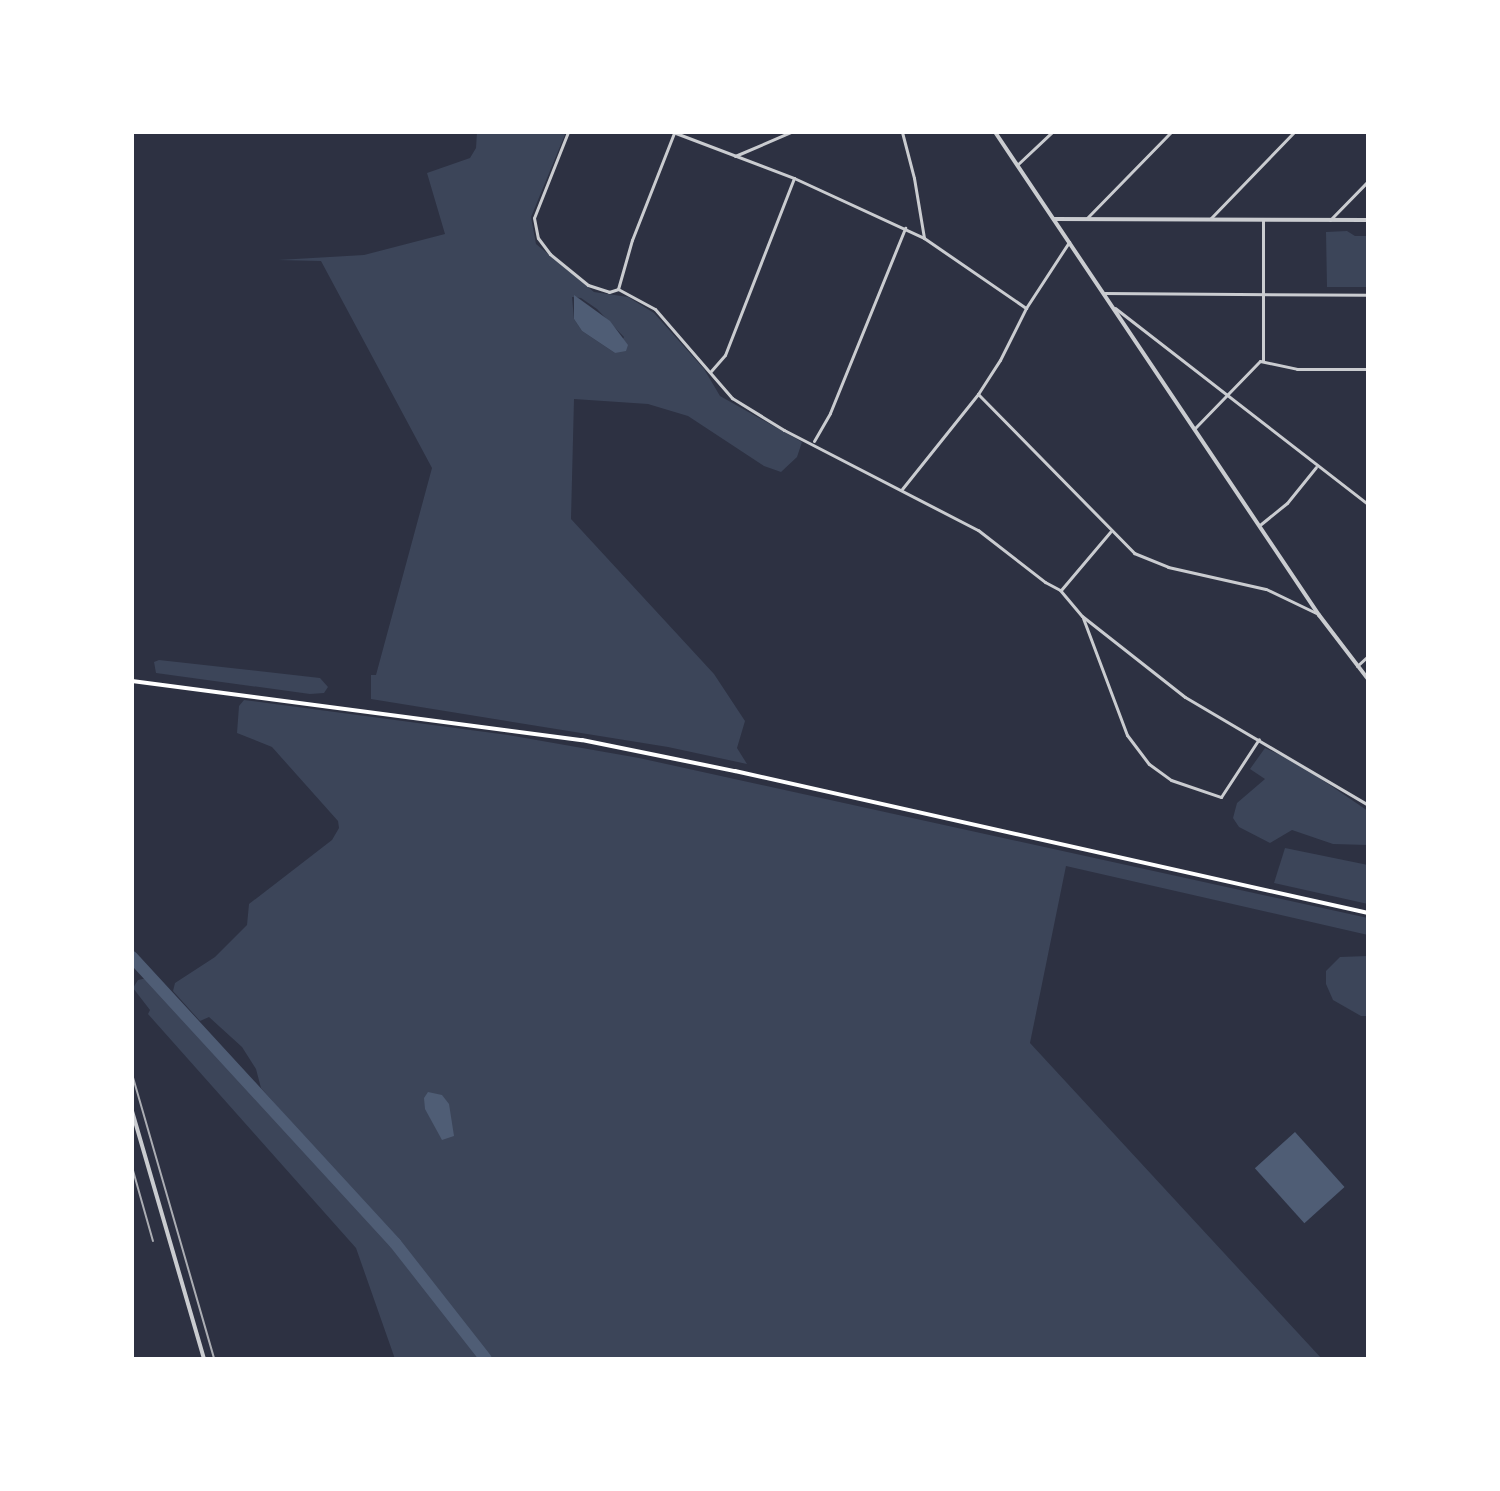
<!DOCTYPE html>
<html>
<head>
<meta charset="utf-8">
<style>
	body { margin:0 }
	#map { position:relative; width:1500px; height:1491px; overflow:hidden; background:#2d3142; font-family:Lato,sans-serif }
	div>[style] { position:absolute }
	.green>* { inset:0; background:#3c4559 }
	.water>* { inset:0; background:#4f5d75; transform-origin:0 0 }
	.river>* { height:12px; margin:-6px; padding:0 6px; transform-origin:6px; border-radius:6px; background:#4f5d75 }
	.minor>* { height:3px; margin:-1.5px; padding:0 1.5px; transform-origin:1.5px; border-radius:1.5px; background:#caccd0 }
	.tertiary>* { height:4px; margin:-2px; padding:0 2px; transform-origin:2px; border-radius:2px; background:#caccd0 }
	.secondary>* { height:4px; margin:-2px; padding:0 2px; transform-origin:2px; border-radius:2px; background:#fff }
	.rail>* { height:2px; margin:-1px; padding:0 1px; transform-origin:1px; border-radius:1px; background:#abadb3 }
	span { translate:-50% -50%; white-space:nowrap; text-align:center; line-height:1.15; -webkit-text-stroke:6px #fff; paint-order:stroke }
	.frame { position:absolute; inset:0; border:134px solid #fff; pointer-events:none }
</style>
</head>
<body>
<div id="map">
	<div class="green">
		<i style="clip-path:polygon(evenodd,477px 132px,566px 132px,531px 217px,536px 244px,594px 292px,628px 297px,654px 313px,704px 369px,720px 396px,802px 442px,797px 457px,781px 472px,764px 466px,688px 416px,648px 404px,574px 399px,571px 519px,714px 674px,745px 721px,737px 748px,747px 764px,668px 747px,371px 699px,371px 675px,376px 675px,432px 468px,321px 261px,278px 260px,364px 255px,445px 234px,427px 173px,470px 158px,476px 148px,477px 132px,572px 297px,581px 298px,597px 309px,624px 337px,615px 353px,582px 331px,574px 319px,572px 297px)"></i>
		<i style="clip-path:polygon(1347px 231px,1355px 236px,1368px 236px,1368px 287px,1327px 287px,1326px 232px)"></i>
		<i style="clip-path:polygon(159px 660px,320px 678px,328px 687px,324px 693px,310px 694px,156px 673px,154px 662px)"></i>
		<i style="clip-path:polygon(244px 700px,508px 735px,639px 758px,1368px 918px,1368px 935px,1066px 866px,1030px 1043px,1322px 1359px,395px 1359px,356px 1248px,148px 1014px,150px 1010px,133px 988px,138px 980px,147px 978px,306px 1152px,314px 1148px,261px 1088px,256px 1069px,242px 1047px,209px 1017px,200px 1021px,173px 991px,175px 983px,215px 957px,247px 925px,249px 904px,332px 840px,339px 828px,338px 821px,272px 747px,237px 733px,239px 706px)"></i>
		<i style="clip-path:polygon(1265px 748px,1296px 762px,1368px 811px,1368px 845px,1333px 844px,1292px 830px,1270px 843px,1239px 827px,1233px 818px,1237px 803px,1265px 779px,1250px 769px)"></i>
		<i style="clip-path:polygon(1285px 848px,1368px 865px,1368px 904px,1274px 883px)"></i>
		<i style="clip-path:polygon(1368px 956px,1368px 1016px,1361px 1016px,1333px 1000px,1326px 984px,1326px 971px,1340px 957px)"></i>
	</div>
	<div class="water">
		<i style="clip-path:polygon(574px 295px,610px 321px,628px 345px,626px 351px,615px 353px,582px 331px,574px 319px)"></i>
		<i style="clip-path:polygon(428px 1092px,442px 1095px,449px 1104px,454px 1136px,442px 1140px,425px 1109px,424px 1098px)"></i>
		<i style="left:1295px;top:1132px;width:74px;height:54px;rotate:48deg"></i>
	</div>
	<div class="river">
		<i style="left:132px;top:957px;width:389px;rotate:47.4deg"></i>
		<i style="left:395px;top:1243px;width:147px;rotate:51.9deg"></i>
	</div>
	<div class="minor">
		<i style="left:568px;top:132px;width:92px;rotate:111.6deg"></i>
		<i style="left:534px;top:218px;width:20px;rotate:79deg"></i>
		<i style="left:538px;top:238px;width:20px;rotate:53deg"></i>
		<i style="left:550px;top:254px;width:49px;rotate:39.2deg"></i>
		<i style="left:588px;top:285px;width:22px;rotate:18deg"></i>
		<i style="left:609px;top:292px;width:9px;rotate:-18deg"></i>
		<i style="left:618px;top:289px;width:42px;rotate:28.4deg"></i>
		<i style="left:655px;top:309px;width:118px;rotate:49.1deg"></i>
		<i style="left:732px;top:398px;width:61px;rotate:31.6deg"></i>
		<i style="left:784px;top:430px;width:218px;rotate:27.3deg"></i>
		<i style="left:978px;top:530px;width:85px;rotate:37.8deg"></i>
		<i style="left:1045px;top:582px;width:17px;rotate:28deg"></i>
		<i style="left:1060px;top:590px;width:34px;rotate:50deg"></i>
		<i style="left:1082px;top:616px;width:131px;rotate:38.2deg"></i>
		<i style="left:1185px;top:697px;width:212px;rotate:30.5deg"></i>
		<i style="left:673px;top:132px;width:129px;rotate:20.8deg"></i>
		<i style="left:794px;top:178px;width:143px;rotate:24.8deg"></i>
		<i style="left:902px;top:132px;width:48px;rotate:75.4deg"></i>
		<i style="left:914px;top:178px;width:61px;rotate:80.5deg"></i>
		<i style="left:924px;top:238px;width:124px;rotate:34.5deg"></i>
		<i style="left:735px;top:156px;width:61px;rotate:-23.2deg"></i>
		<i style="left:1017px;top:165px;width:48px;rotate:-43.3deg"></i>
		<i style="left:1086px;top:219px;width:122px;rotate:-45.7deg"></i>
		<i style="left:1210px;top:219px;width:121px;rotate:-46deg"></i>
		<i style="left:1330px;top:220px;width:54px;rotate:-45.7deg"></i>
		<i style="left:618px;top:289px;width:51px;rotate:-74.1deg"></i>
		<i style="left:632px;top:240px;width:115px;rotate:-68.6deg"></i>
		<i style="left:1103px;top:293px;width:265px;rotate:0.4deg"></i>
		<i style="left:1115px;top:308px;width:320px;rotate:37.8deg"></i>
		<i style="left:1263px;top:360px;width:140px;rotate:-90deg"></i>
		<i style="left:711px;top:371px;width:21px;rotate:-49deg"></i>
		<i style="left:725px;top:355px;width:190px;rotate:-68.7deg"></i>
		<i style="left:978px;top:394px;width:223px;rotate:45.5deg"></i>
		<i style="left:1134px;top:553px;width:37px;rotate:22deg"></i>
		<i style="left:1168px;top:567px;width:100px;rotate:12.7deg"></i>
		<i style="left:1266px;top:589px;width:55px;rotate:25.6deg"></i>
		<i style="left:1195px;top:428px;width:93px;rotate:-45.9deg"></i>
		<i style="left:1260px;top:361px;width:38px;rotate:12deg"></i>
		<i style="left:1297px;top:369px;width:71px"></i>
		<i style="left:814px;top:441px;width:32px;rotate:-60deg"></i>
		<i style="left:830px;top:413px;width:200px;rotate:-67.9deg"></i>
		<i style="left:902px;top:489px;width:122px;rotate:-51.3deg"></i>
		<i style="left:978px;top:394px;width:40px;rotate:-57.1deg"></i>
		<i style="left:1000px;top:360px;width:58px;rotate:-63.4deg"></i>
		<i style="left:1026px;top:308px;width:79px;rotate:-56.9deg"></i>
		<i style="left:1261px;top:524px;width:33px;rotate:-39deg"></i>
		<i style="left:1287px;top:503px;width:46px;rotate:-51.1deg"></i>
		<i style="left:1061px;top:590px;width:76px;rotate:-49.8deg"></i>
		<i style="left:1083px;top:618px;width:125px;rotate:69.4deg"></i>
		<i style="left:1127px;top:735px;width:36px;rotate:53deg"></i>
		<i style="left:1149px;top:764px;width:27px;rotate:36deg"></i>
		<i style="left:1171px;top:780px;width:53px;rotate:18.8deg"></i>
		<i style="left:1221px;top:797px;width:69px;rotate:-56.8deg"></i>
		<i style="left:1357px;top:666px;width:15px;rotate:-42deg"></i>
	</div>
	<div class="tertiary">
		<i style="left:995px;top:132px;width:582px;rotate:56.15deg"></i>
		<i style="left:1319px;top:615px;width:81px;rotate:52.6deg"></i>
		<i style="left:1054px;top:219px;width:314px;rotate:0.2deg"></i>
		<i style="left:132px;top:1111px;width:258px;rotate:73.8deg"></i>
	</div>
	<div class="secondary">
		<i style="left:132px;top:681px;width:454px;rotate:7.5deg"></i>
		<i style="left:582px;top:740px;width:156px;rotate:11.5deg"></i>
		<i style="left:735px;top:771px;width:649px;rotate:12.64deg"></i>
	</div>
	<div class="rail">
		<i style="left:132px;top:1074px;width:297px;rotate:73.9deg"></i>
		<i style="left:132px;top:1167px;width:77px;rotate:74.2deg"></i>
	</div>
	<div class="frame"></div>
</div>
</body>
</html>
